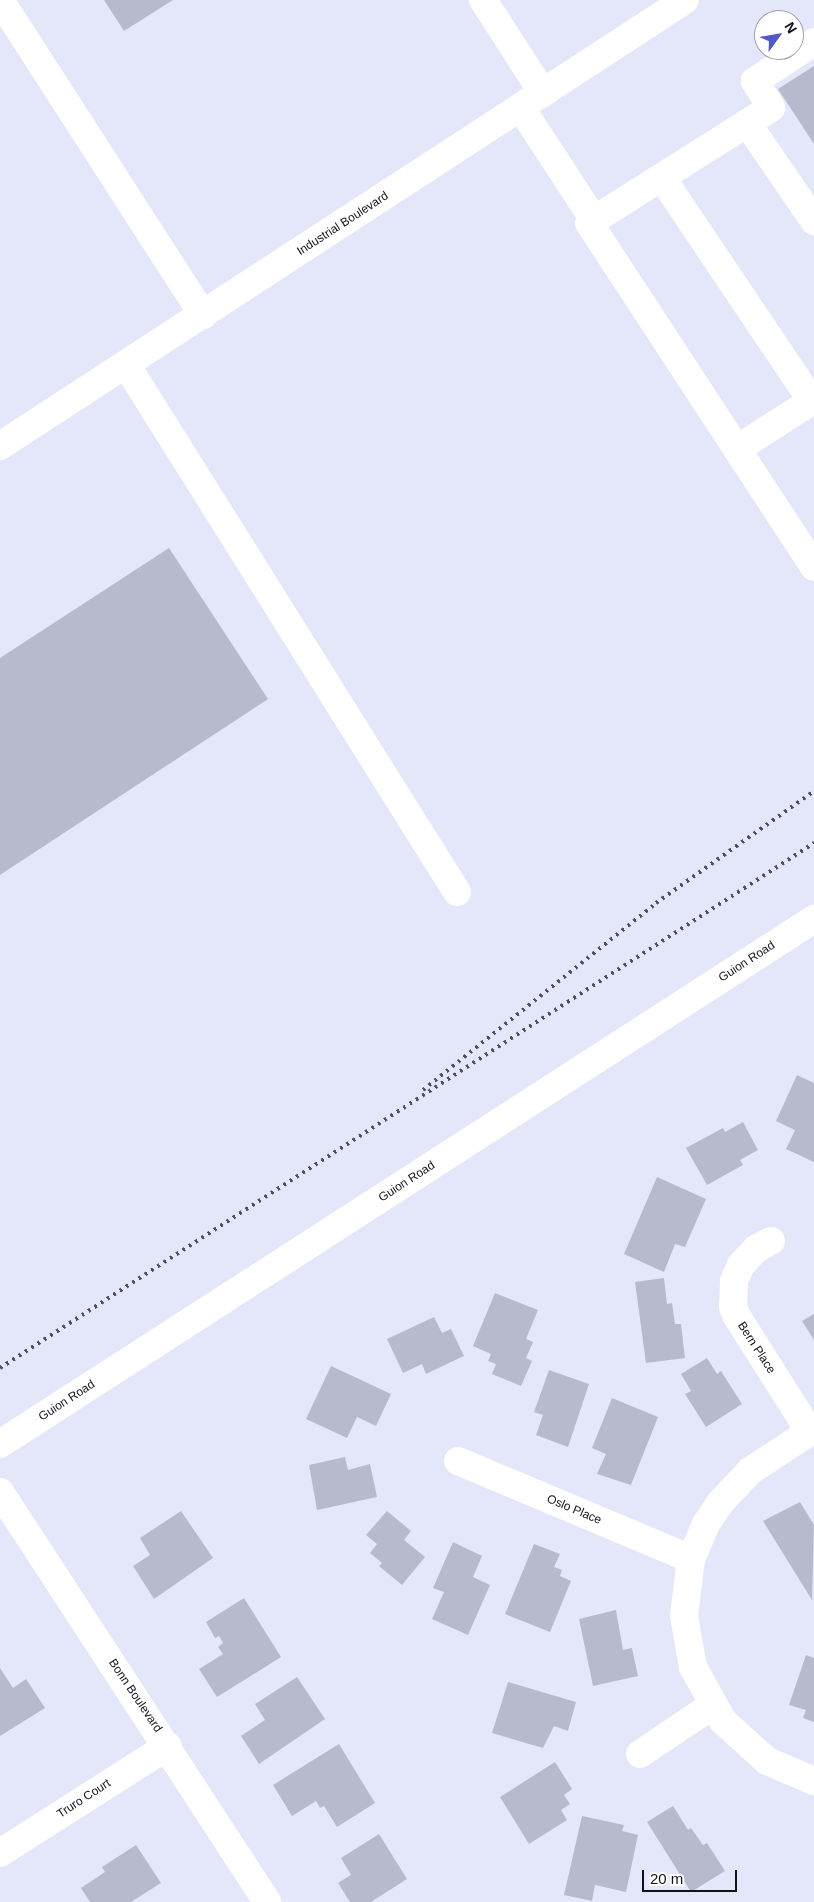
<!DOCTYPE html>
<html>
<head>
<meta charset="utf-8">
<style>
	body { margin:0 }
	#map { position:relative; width:814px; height:1902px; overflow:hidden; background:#e3e7f9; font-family:Helvetica,sans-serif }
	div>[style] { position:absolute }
	.building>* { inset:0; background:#b7bacc }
	.minor>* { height:28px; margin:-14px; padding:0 14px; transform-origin:14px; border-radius:14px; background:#fff }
	.rail>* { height:4px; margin-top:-2px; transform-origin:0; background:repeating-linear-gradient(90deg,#4f505a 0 2.5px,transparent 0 7.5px) }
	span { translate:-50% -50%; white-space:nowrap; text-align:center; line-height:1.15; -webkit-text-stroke:4.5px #fff; paint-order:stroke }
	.street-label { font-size:12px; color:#111218 }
	.north { position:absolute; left:754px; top:10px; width:50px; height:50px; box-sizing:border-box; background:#fff; border:1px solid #a0a0a3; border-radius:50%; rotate:58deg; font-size:14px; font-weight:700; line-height:20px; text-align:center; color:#111218 }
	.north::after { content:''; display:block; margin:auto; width:18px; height:22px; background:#5157cd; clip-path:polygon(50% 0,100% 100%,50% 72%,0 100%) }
	.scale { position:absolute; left:642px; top:1870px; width:95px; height:22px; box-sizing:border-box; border:2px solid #111218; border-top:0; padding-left:6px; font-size:15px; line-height:18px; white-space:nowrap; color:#111218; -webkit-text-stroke:4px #fff; paint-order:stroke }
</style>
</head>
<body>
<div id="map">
	<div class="building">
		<i style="clip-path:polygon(104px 0,173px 0,124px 31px)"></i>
		<i style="clip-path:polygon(814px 66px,814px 144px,778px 89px)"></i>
		<i style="clip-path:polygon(169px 548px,268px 699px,0 875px,0 658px)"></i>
		<i style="clip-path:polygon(797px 1075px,814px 1083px,814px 1162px,786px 1149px,795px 1130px,776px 1121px)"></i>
		<i style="clip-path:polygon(743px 1122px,758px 1150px,740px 1160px,743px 1165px,707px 1185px,686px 1148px,723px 1128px,725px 1132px)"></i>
		<i style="clip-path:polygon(657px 1177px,706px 1199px,685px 1247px,675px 1244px,664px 1272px,624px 1254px)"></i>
		<i style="clip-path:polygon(664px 1278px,667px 1304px,672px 1303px,675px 1324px,681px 1324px,685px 1358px,646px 1363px,635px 1282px)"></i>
		<i style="clip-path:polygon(495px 1293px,538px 1310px,526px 1339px,533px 1342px,526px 1358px,532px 1361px,521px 1386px,492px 1374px,496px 1364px,488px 1361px,491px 1354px,473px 1346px)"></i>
		<i style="clip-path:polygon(814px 1314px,814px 1340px,802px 1321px)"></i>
		<i style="clip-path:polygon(434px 1317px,442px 1333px,451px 1329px,464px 1356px,426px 1374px,422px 1364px,403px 1373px,387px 1339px)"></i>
		<i style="clip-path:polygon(707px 1358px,717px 1374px,721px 1371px,742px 1404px,706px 1427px,685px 1394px,691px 1391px,681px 1374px)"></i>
		<i style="clip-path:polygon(331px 1366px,391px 1394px,376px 1426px,357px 1417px,347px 1438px,306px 1419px)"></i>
		<i style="clip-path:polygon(549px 1370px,589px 1384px,568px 1447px,536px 1435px,543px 1415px,534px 1412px)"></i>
		<i style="clip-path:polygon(612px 1398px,658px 1417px,631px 1485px,597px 1474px,606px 1454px,592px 1448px)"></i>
		<i style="clip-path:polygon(345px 1457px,348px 1470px,370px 1464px,377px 1497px,317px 1510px,309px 1465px)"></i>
		<i style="clip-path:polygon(800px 1502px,814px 1525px,812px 1600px,763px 1521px)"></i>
		<i style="clip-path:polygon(181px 1511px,213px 1558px,154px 1599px,133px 1566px,150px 1555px,140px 1538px)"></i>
		<i style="clip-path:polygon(387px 1511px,411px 1531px,404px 1540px,425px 1557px,402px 1585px,379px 1566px,382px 1563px,370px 1553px,377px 1544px,366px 1535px)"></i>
		<i style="clip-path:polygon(453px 1542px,482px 1556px,473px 1577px,490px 1585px,468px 1635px,432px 1619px,444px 1592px,433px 1588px)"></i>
		<i style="clip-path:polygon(534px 1544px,560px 1554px,554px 1567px,562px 1570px,560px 1576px,571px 1581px,550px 1632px,505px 1614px)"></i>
		<i style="clip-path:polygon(244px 1598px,281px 1657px,217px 1697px,199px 1669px,223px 1654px,218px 1647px,223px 1643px,219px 1636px,215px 1638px,206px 1622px)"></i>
		<i style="clip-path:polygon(616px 1610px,623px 1650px,632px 1648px,638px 1676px,593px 1686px,579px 1619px)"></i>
		<i style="clip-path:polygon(806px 1655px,814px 1658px,814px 1722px,803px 1718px,806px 1710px,789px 1705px)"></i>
		<i style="clip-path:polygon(0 1668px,13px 1688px,26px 1679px,45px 1708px,0 1736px)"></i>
		<i style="clip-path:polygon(297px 1677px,325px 1719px,259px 1764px,241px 1736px,265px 1720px,255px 1704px)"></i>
		<i style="clip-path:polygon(508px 1682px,576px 1702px,568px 1731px,554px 1726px,543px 1748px,492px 1733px)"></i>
		<i style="clip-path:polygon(339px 1744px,375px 1803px,337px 1827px,324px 1806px,320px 1808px,316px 1801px,292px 1816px,273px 1785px)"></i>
		<i style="clip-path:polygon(555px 1762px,572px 1789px,564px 1795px,570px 1804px,561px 1810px,567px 1820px,529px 1844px,500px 1797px)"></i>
		<i style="clip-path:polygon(673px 1806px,688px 1830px,691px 1828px,703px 1845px,707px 1843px,725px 1871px,691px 1892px,647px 1822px)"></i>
		<i style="clip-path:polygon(582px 1816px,624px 1825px,622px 1831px,638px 1835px,626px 1892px,595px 1885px,592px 1901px,564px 1895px)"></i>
		<i style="clip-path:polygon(379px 1834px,407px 1879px,371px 1902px,350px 1902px,338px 1883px,351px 1875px,341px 1858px)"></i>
		<i style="clip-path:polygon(136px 1845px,161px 1883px,131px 1902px,90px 1902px,81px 1888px,105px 1872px,102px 1867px)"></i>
	</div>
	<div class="minor">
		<i style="left:0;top:0;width:375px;rotate:57.2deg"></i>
		<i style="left:483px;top:0;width:111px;rotate:57.2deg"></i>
		<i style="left:814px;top:42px;width:71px;rotate:146.5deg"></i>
		<i style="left:755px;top:81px;width:31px;rotate:59deg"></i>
		<i style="left:771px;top:108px;width:215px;rotate:147.7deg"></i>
		<i style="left:589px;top:223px;width:411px;rotate:56.8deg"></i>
		<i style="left:521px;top:108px;width:134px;rotate:56.9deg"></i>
		<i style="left:747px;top:123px;width:119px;rotate:55.6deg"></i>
		<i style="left:662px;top:178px;width:269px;rotate:56.1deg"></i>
		<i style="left:812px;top:401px;width:89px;rotate:147.4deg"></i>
		<i style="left:127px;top:366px;width:621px;rotate:57.9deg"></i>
		<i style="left:0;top:446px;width:817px;rotate:-33.07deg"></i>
		<i style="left:771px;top:1241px;width:17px;rotate:152deg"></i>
		<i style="left:756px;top:1249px;width:22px;rotate:133deg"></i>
		<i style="left:741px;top:1265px;width:17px;rotate:114deg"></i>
		<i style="left:734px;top:1281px;width:26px;rotate:92deg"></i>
		<i style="left:733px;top:1307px;width:9px;rotate:69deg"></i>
		<i style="left:736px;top:1315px;width:138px;rotate:57.7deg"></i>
		<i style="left:814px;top:1429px;width:77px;rotate:146.7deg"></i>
		<i style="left:750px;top:1471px;width:44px;rotate:133.2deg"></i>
		<i style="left:720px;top:1503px;width:25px;rotate:124deg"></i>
		<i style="left:706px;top:1524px;width:38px;rotate:113deg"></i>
		<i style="left:691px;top:1559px;width:57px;rotate:97deg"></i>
		<i style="left:684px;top:1616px;width:52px;rotate:80deg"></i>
		<i style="left:693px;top:1667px;width:62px;rotate:60.9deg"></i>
		<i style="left:723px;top:1721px;width:59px;rotate:42.3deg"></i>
		<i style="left:767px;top:1761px;width:51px;rotate:23.1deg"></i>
		<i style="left:0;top:1444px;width:969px;rotate:-32.82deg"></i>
		<i style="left:458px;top:1461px;width:253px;rotate:22.8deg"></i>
		<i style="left:0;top:1492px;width:489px;rotate:56.9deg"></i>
		<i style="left:640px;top:1754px;width:88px;rotate:-33.9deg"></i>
		<i style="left:0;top:1853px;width:199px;rotate:-32.5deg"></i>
	</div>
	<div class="rail">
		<i style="left:423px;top:1090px;width:299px;rotate:-38.7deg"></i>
		<i style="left:656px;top:903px;width:194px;rotate:-35.3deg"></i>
		<i style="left:0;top:1368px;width:969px;rotate:-32.82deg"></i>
	</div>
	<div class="street-label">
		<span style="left:343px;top:224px;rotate:-33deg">Industrial Boulevard</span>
		<span style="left:747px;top:962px;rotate:-33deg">Guion Road</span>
		<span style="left:407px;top:1182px;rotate:-33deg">Guion Road</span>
		<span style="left:756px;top:1348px;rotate:57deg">Bern Place</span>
		<span style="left:67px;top:1401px;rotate:-33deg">Guion Road</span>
		<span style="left:574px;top:1510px;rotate:23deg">Oslo Place</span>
		<span style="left:135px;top:1696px;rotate:56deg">Bonn Boulevard</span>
		<span style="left:84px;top:1799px;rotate:-33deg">Truro Court</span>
	</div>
	<div class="north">N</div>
	<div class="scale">20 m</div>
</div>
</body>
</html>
